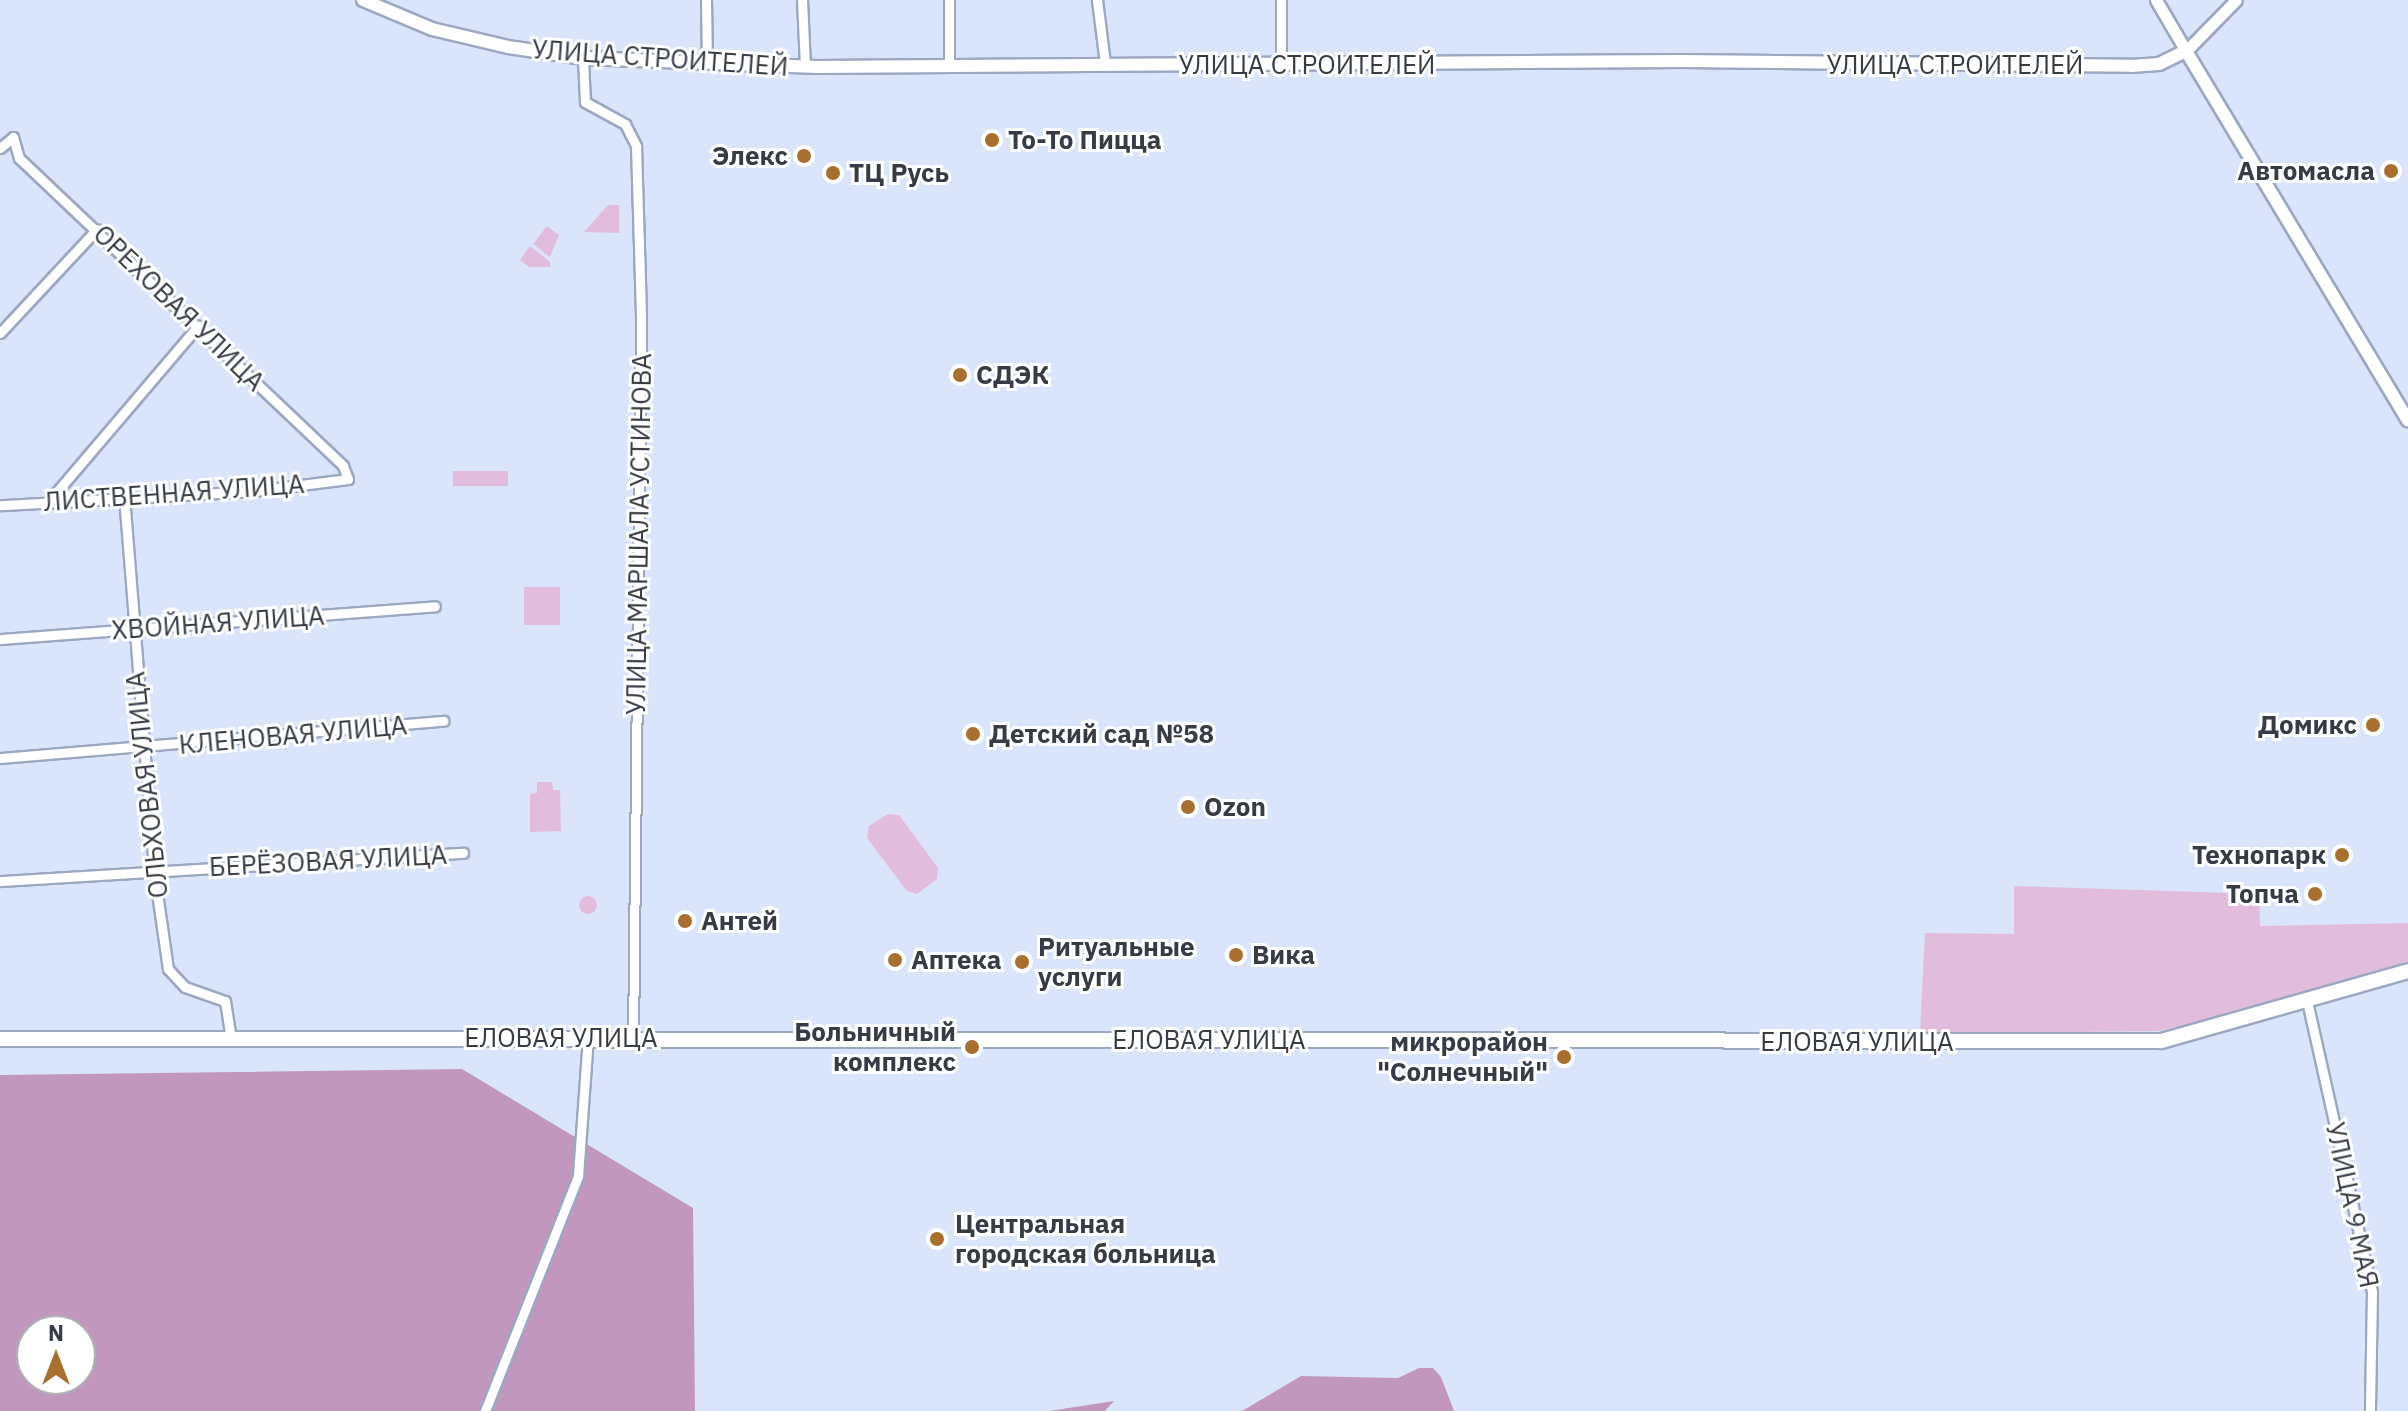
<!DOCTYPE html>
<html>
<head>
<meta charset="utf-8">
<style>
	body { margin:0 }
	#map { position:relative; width:2408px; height:1411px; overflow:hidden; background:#dae4fa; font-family:"IBM Plex Sans",sans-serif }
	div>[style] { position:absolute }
	.green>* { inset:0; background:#e2bcdd; transform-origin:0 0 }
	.round { border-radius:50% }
	.forest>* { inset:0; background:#c297bd }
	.roads { filter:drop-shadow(2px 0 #9ca8c1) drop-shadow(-2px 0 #9ca8c1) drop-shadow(0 2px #9ca8c1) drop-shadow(0 -2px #9ca8c1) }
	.minor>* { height:9px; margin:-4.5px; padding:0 4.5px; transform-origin:4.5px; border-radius:4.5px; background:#fff }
	.tertiary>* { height:11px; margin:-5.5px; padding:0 5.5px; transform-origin:5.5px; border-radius:5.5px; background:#fff }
	.secondary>* { height:12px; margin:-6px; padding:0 6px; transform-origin:6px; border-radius:6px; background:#fff }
	.primary>* { height:14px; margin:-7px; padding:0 7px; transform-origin:7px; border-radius:7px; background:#fff }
	.dots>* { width:22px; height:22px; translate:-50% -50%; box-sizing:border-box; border:4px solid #fff; border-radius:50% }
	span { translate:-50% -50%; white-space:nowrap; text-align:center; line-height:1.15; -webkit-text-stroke:6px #fff; paint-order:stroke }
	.street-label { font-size:26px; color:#363b45 }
	.poi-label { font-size:26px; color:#363b45; font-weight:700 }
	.left { translate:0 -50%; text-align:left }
	.right { translate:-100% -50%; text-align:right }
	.north { position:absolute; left:16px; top:1315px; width:80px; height:80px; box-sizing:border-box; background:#fff; border:2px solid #afb1b5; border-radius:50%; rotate:0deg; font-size:22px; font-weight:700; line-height:32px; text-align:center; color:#363b45 }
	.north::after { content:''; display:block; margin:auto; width:28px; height:36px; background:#a86f2e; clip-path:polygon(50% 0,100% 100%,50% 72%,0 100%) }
</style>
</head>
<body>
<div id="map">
	<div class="green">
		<i style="clip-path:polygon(608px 205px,619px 205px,619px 233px,584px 232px)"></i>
		<i style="clip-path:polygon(547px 226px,559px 235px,550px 257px,533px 244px)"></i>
		<i style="clip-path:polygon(530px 246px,550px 262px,550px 267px,529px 267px,520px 260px)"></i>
		<i style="left:453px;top:471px;width:55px;height:15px"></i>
		<i style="left:524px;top:587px;width:36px;height:38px"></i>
		<i style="clip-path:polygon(537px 782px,552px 782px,553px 790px,560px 790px,561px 831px,530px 832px,530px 794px,537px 793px)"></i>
		<i style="clip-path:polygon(888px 814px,899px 815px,938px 868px,937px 879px,917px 894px,907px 891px,867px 838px,869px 826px)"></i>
		<i style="clip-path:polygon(2014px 886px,2259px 894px,2260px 926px,2408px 923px,2408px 961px,2311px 995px,2158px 1031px,1920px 1034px,1925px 933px,2014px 934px)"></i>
		<i class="round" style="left:579px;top:896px;width:18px;height:18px"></i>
	</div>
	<div class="forest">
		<i style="clip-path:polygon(evenodd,462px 1069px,693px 1208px,695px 1411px,0 1411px,0 1075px,462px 1069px,32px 1331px,80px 1331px,80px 1379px,32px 1379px,32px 1331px)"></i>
		<i style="clip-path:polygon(1419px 1368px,1433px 1368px,1441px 1377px,1454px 1411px,1242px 1411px,1301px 1376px,1398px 1378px)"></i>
		<i style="clip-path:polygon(1114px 1401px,1105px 1411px,1049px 1411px)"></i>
	</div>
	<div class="roads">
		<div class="minor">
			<i style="left:706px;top:0;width:61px;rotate:89.1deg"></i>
			<i style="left:802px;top:0;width:67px;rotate:87.4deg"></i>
			<i style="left:949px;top:0;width:66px;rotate:90deg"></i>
			<i style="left:1097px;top:0;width:64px;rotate:82.8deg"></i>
			<i style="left:1281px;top:0;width:66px;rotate:90deg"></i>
			<i style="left:583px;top:58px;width:44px;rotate:87.4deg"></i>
			<i style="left:585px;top:102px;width:46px;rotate:28.8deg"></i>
			<i style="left:625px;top:124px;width:25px;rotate:63deg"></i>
			<i style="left:636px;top:146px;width:169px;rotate:88.3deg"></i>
			<i style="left:641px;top:315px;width:722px;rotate:90.63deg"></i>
			<i style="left:0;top:148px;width:17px;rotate:-40deg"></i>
			<i style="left:13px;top:137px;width:22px;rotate:74deg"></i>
			<i style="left:19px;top:158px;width:447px;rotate:43.5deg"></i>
			<i style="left:343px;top:466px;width:14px;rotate:69deg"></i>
			<i style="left:348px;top:479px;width:95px;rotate:172.7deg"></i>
			<i style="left:254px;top:491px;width:254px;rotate:176.8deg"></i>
			<i style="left:0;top:333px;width:142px;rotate:-47deg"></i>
			<i style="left:124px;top:496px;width:377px;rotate:85.4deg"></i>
			<i style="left:154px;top:872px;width:98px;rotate:81.8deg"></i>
			<i style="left:168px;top:969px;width:25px;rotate:47deg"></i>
			<i style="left:185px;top:987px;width:42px;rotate:19.3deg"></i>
			<i style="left:225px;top:1001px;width:38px;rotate:81deg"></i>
			<i style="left:49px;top:501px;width:230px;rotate:-49.6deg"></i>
			<i style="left:0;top:639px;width:436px;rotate:-4.3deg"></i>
			<i style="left:0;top:758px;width:445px;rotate:-4.8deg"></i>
			<i style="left:0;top:881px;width:464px;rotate:-3.5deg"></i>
			<i style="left:2307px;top:1001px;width:298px;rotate:77.4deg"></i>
			<i style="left:2372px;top:1292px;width:119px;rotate:91deg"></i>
			<i style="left:485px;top:1411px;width:253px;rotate:-68.4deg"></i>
			<i style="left:578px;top:1176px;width:139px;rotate:-85.9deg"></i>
		</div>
		<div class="tertiary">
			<i style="left:2156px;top:0;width:59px;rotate:59.5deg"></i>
			<i style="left:2186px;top:51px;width:71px;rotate:-45.6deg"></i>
		</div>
		<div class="secondary">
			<i style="left:363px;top:0;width:75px;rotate:22.8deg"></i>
			<i style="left:432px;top:29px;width:78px;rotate:13.3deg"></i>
			<i style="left:508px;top:47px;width:76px;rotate:8.3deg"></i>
			<i style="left:583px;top:58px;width:234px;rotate:2.2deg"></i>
			<i style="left:817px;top:67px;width:865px;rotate:-0.4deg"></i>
			<i style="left:1682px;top:61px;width:449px;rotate:0.6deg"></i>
			<i style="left:2131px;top:66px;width:28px;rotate:-4deg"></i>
			<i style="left:2159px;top:64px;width:30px;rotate:-26deg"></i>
			<i style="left:2186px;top:51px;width:431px;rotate:59deg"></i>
		</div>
		<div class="primary">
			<i style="left:0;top:1039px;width:2161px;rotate:0.05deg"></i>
			<i style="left:2161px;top:1041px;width:257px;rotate:-15.8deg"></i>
		</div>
	</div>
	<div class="dots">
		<i style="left:992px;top:140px;background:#a86f2e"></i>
		<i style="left:804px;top:156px;background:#a86f2e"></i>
		<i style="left:2391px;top:171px;background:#a86f2e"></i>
		<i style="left:833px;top:173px;background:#a86f2e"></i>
		<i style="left:960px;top:375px;background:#a86f2e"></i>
		<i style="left:2373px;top:725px;background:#a86f2e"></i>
		<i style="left:973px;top:734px;background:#a86f2e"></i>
		<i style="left:1188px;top:807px;background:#a86f2e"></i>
		<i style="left:2342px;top:855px;background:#a86f2e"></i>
		<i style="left:2315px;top:894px;background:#a86f2e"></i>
		<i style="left:685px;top:921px;background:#a86f2e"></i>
		<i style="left:1236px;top:955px;background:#a86f2e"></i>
		<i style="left:895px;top:960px;background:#a86f2e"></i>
		<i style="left:1022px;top:962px;background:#a86f2e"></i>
		<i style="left:972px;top:1047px;background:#a86f2e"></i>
		<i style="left:1564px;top:1057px;background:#a86f2e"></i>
		<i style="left:937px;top:1239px;background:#a86f2e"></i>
	</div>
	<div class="street-label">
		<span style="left:660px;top:58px;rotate:4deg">УЛИЦА СТРОИТЕЛЕЙ</span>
		<span style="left:1307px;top:65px">УЛИЦА СТРОИТЕЛЕЙ</span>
		<span style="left:1955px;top:65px">УЛИЦА СТРОИТЕЛЕЙ</span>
		<span style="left:179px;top:308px;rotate:44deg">ОРЕХОВАЯ УЛИЦА</span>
		<span style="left:174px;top:493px;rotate:-4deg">ЛИСТВЕННАЯ УЛИЦА</span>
		<span style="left:639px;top:534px;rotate:-89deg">УЛИЦА МАРШАЛА УСТИНОВА</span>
		<span style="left:218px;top:623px;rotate:-4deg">ХВОЙНАЯ УЛИЦА</span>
		<span style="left:293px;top:735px;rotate:-5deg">КЛЕНОВАЯ УЛИЦА</span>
		<span style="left:147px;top:785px;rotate:-96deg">ОЛЬХОВАЯ УЛИЦА</span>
		<span style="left:328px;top:861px;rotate:-3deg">БЕРЁЗОВАЯ УЛИЦА</span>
		<span style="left:561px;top:1038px">ЕЛОВАЯ УЛИЦА</span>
		<span style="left:1209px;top:1040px">ЕЛОВАЯ УЛИЦА</span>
		<span style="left:1857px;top:1042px">ЕЛОВАЯ УЛИЦА</span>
		<span style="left:2352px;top:1205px;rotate:78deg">УЛИЦА 9 МАЯ</span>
	</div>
	<div class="poi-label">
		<span class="left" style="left:1008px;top:140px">То-То Пицца</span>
		<span class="right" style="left:788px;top:156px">Элекс</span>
		<span class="right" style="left:2375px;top:171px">Автомасла</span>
		<span class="left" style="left:849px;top:173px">ТЦ Русь</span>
		<span class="left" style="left:976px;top:375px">СДЭК</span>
		<span class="right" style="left:2357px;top:725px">Домикс</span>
		<span class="left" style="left:989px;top:734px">Детский сад №58</span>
		<span class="left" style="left:1204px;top:807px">Ozon</span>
		<span class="right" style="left:2326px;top:855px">Технопарк</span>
		<span class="right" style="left:2299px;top:894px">Топча</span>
		<span class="left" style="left:701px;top:921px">Антей</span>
		<span class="left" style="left:1038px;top:962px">Ритуальные<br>услуги</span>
		<span class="left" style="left:1252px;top:955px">Вика</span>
		<span class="left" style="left:911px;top:960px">Аптека</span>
		<span class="right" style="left:956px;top:1047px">Больничный<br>комплекс</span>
		<span class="right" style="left:1548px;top:1057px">микрорайон<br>"Солнечный"</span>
		<span class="left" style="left:955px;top:1239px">Центральная<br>городская больница</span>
	</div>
	<div class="north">N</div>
</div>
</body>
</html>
